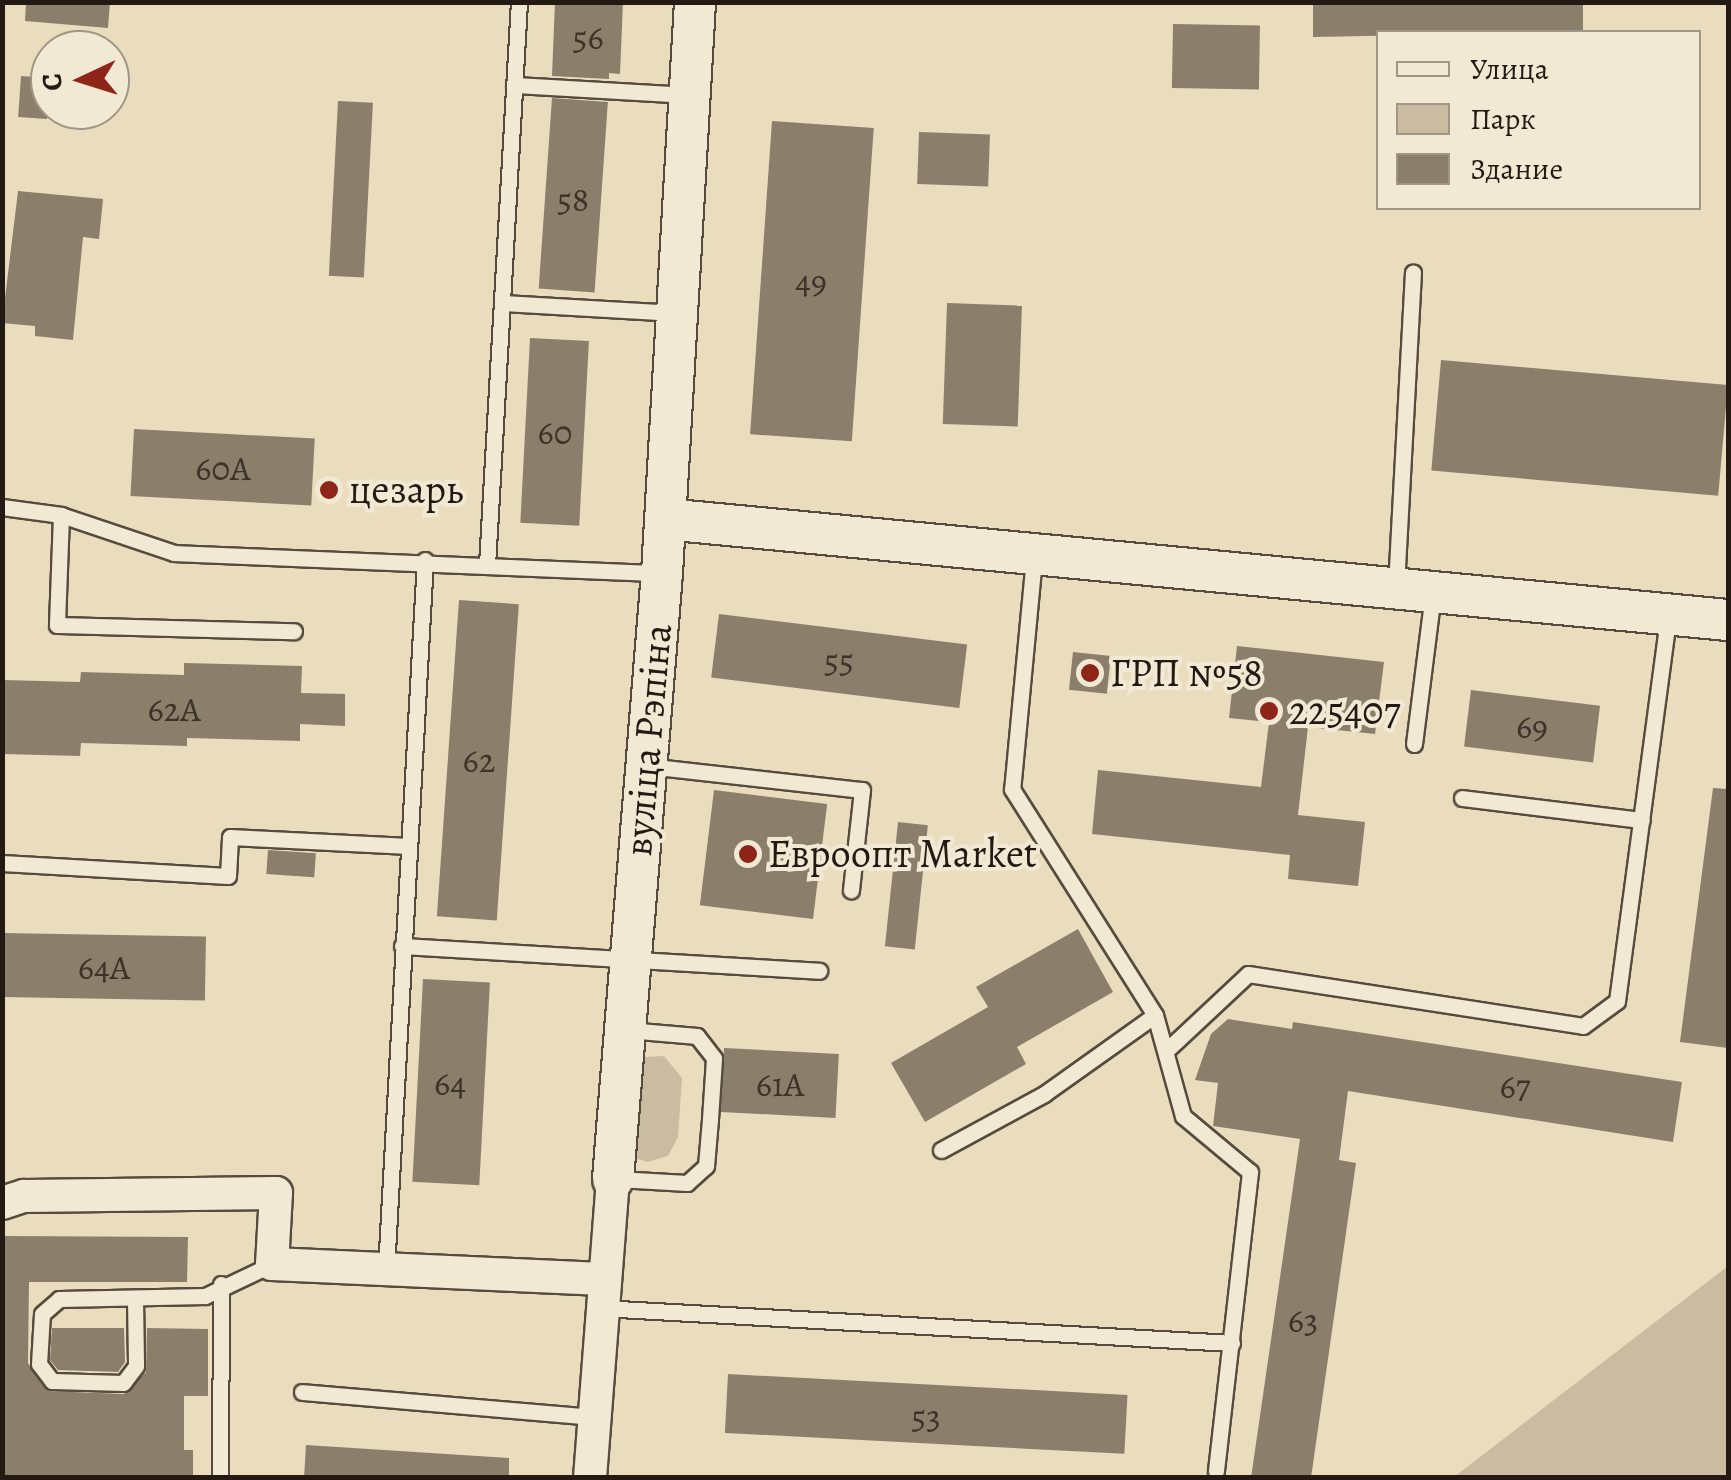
<!DOCTYPE html>
<html>
<head>
<meta charset="utf-8">
<style>
	body { margin:0 }
	#map { position:relative; width:1731px; height:1480px; overflow:hidden; background:#eaddbd; font-family:Alegreya,serif }
	div>[style] { position:absolute }
	.green>* { inset:0; background:#c9bca0 }
	.building>* { inset:0; background:#8b7f6b; transform-origin:0 0 }
	.roads { filter:drop-shadow(2px 0 #564b3e) drop-shadow(-2px 0 #564b3e) drop-shadow(0 2px #564b3e) drop-shadow(0 -2px #564b3e) }
	.service>* { height:15px; margin:-7.5px; padding:0 7.5px; transform-origin:7.5px; border-radius:7.5px; background:#f1e9d4 }
	.minor>* { height:32px; margin:-16px; padding:0 16px; transform-origin:16px; border-radius:16px; background:#f1e9d4 }
	.tertiary>* { height:40px; margin:-20px; padding:0 20px; transform-origin:20px; border-radius:20px; background:#f1e9d4 }
	.dots>* { width:28px; height:28px; translate:-50% -50%; box-sizing:border-box; border:5px solid #f1e9d4; border-radius:50% }
	span { translate:-50% -50%; white-space:nowrap; text-align:center; line-height:1.15; -webkit-text-stroke:8px #f1e9d4; paint-order:stroke }
	.number-label { font-size:35px; color:#3e3329 }
	.number-label span { -webkit-text-stroke-width:0 }
	.poi-label { font-size:40px; color:#251a13 }
	.left { translate:0 -50%; text-align:left }
	.street-label { font-size:40px; color:#251a13 }
	.frame { position:absolute; inset:0; border:5px solid #251a13; pointer-events:none }
	.legend { position:absolute; left:1376px; top:30px; width:325px; height:180px; box-sizing:border-box; background:#f1e9d4; border:2px solid #9f9687; margin:0; padding:12px 18px; list-style:none; font-size:30px; color:#251a13 }
	.legend li { display:flex; align-items:center; gap:20px; height:50px }
	.legend b { width:50px; border:2px solid #9f9687 }
	.north { position:absolute; left:30px; top:30px; width:100px; height:100px; box-sizing:border-box; background:#f1e9d4; border:2px solid #9f9687; border-radius:50%; rotate:266deg; font-size:28px; font-weight:700; line-height:40px; text-align:center; color:#251a13 }
	.north::after { content:''; display:block; margin:auto; width:35px; height:45px; background:#8f2418; clip-path:polygon(50% 0,100% 100%,50% 72%,0 100%) }
</style>
</head>
<body>
<div id="map">
	<div class="green">
		<i style="clip-path:polygon(664px 1056px,682px 1078px,678px 1137px,668px 1156px,647px 1162px,633px 1157px,643px 1057px)"></i>
		<i style="clip-path:polygon(1728px 1266px,1728px 1477px,1454px 1477px)"></i>
	</div>
	<div class="building">
		<i style="clip-path:polygon(26px 2px,110px 2px,108px 28px,25px 21px)"></i>
		<i style="clip-path:polygon(555px 2px,623px 2px,620px 74px,609px 73px,609px 79px,552px 76px)"></i>
		<i style="clip-path:polygon(1313px 2px,1583px 2px,1583px 32px,1313px 37px)"></i>
		<i style="left:1173px;top:24px;width:87px;height:64px;rotate:1deg"></i>
		<i style="left:21px;top:76px;width:29px;height:41px;rotate:4deg"></i>
		<i style="left:552px;top:98px;width:56px;height:191px;rotate:4deg"></i>
		<i style="left:338px;top:101px;width:35px;height:175px;rotate:3deg"></i>
		<i style="left:772px;top:121px;width:102px;height:314px;rotate:4deg"></i>
		<i style="left:919px;top:132px;width:71px;height:52px;rotate:2deg"></i>
		<i style="clip-path:polygon(18px 191px,103px 199px,99px 239px,83px 237px,73px 340px,35px 336px,35px 326px,2px 323px)"></i>
		<i style="left:947px;top:303px;width:75px;height:121px;rotate:2deg"></i>
		<i style="left:530px;top:338px;width:59px;height:185px;rotate:3deg"></i>
		<i style="left:1441px;top:360px;width:288px;height:111px;rotate:5deg"></i>
		<i style="left:134px;top:429px;width:181px;height:67px;rotate:3deg"></i>
		<i style="left:459px;top:600px;width:60px;height:317px;rotate:4deg"></i>
		<i style="left:719px;top:614px;width:250px;height:64px;rotate:7deg"></i>
		<i style="clip-path:polygon(1237px 646px,1384px 662px,1375px 734px,1308px 727px,1298px 815px,1365px 822px,1358px 886px,1288px 879px,1290px 855px,1092px 834px,1098px 770px,1261px 787px,1269px 722px,1229px 718px)"></i>
		<i style="left:1073px;top:652px;width:38px;height:38px;rotate:6deg"></i>
		<i style="clip-path:polygon(184px 663px,302px 666px,301px 693px,345px 694px,345px 726px,300px 724px,300px 741px,187px 738px,187px 746px,81px 743px,80px 756px,2px 754px,2px 680px,80px 682px,81px 672px,184px 675px)"></i>
		<i style="left:1471px;top:690px;width:130px;height:57px;rotate:7deg"></i>
		<i style="clip-path:polygon(1713px 788px,1728px 789px,1728px 1048px,1680px 1042px)"></i>
		<i style="left:714px;top:790px;width:114px;height:116px;rotate:7deg"></i>
		<i style="left:898px;top:822px;width:30px;height:125px;rotate:6deg"></i>
		<i style="left:268px;top:850px;width:48px;height:24px;rotate:4deg"></i>
		<i style="clip-path:polygon(1078px 929px,1113px 992px,1017px 1047px,1026px 1064px,925px 1122px,891px 1063px,988px 1007px,976px 987px)"></i>
		<i style="left:2px;top:933px;width:204px;height:64px;rotate:1deg"></i>
		<i style="left:423px;top:979px;width:67px;height:203px;rotate:3deg"></i>
		<i style="clip-path:polygon(1228px 1019px,1292px 1029px,1293px 1022px,1682px 1082px,1673px 1142px,1348px 1091px,1339px 1160px,1356px 1163px,1311px 1478px,1251px 1478px,1300px 1139px,1213px 1126px,1218px 1083px,1195px 1080px,1211px 1034px)"></i>
		<i style="left:724px;top:1048px;width:115px;height:64px;rotate:3deg"></i>
		<i style="clip-path:polygon(2px 1236px,188px 1237px,187px 1282px,29px 1282px,28px 1363px,48px 1391px,124px 1394px,146px 1372px,147px 1328px,208px 1329px,208px 1396px,184px 1396px,184px 1450px,193px 1450px,193px 1478px,2px 1477px)"></i>
		<i style="clip-path:polygon(52px 1328px,124px 1328px,125px 1362px,118px 1372px,58px 1370px,50px 1360px)"></i>
		<i style="left:728px;top:1374px;width:400px;height:59px;rotate:3deg"></i>
		<i style="clip-path:polygon(306px 1445px,509px 1458px,509px 1478px,304px 1478px)"></i>
	</div>
	<div class="roads">
		<div class="service">
			<i style="left:514px;top:85px;width:176px;rotate:3.3deg"></i>
			<i style="left:502px;top:303px;width:175px;rotate:3.3deg"></i>
			<i style="left:2px;top:507px;width:60px;rotate:7.7deg"></i>
			<i style="left:61px;top:515px;width:119px;rotate:18.6deg"></i>
			<i style="left:174px;top:553px;width:484px;rotate:2.4deg"></i>
			<i style="left:61px;top:515px;width:110px;rotate:92.1deg"></i>
			<i style="left:57px;top:625px;width:237px;rotate:1.5deg"></i>
			<i style="left:1034px;top:558px;width:232px;rotate:95.4deg"></i>
			<i style="left:1012px;top:789px;width:267px;rotate:57.7deg"></i>
			<i style="left:487px;top:565px;width:564px;rotate:-86.75deg"></i>
			<i style="left:1396px;top:586px;width:314px;rotate:-86.9deg"></i>
			<i style="left:1414px;top:744px;width:151px;rotate:-82.8deg"></i>
			<i style="left:647px;top:766px;width:216px;rotate:6.4deg"></i>
			<i style="left:862px;top:790px;width:101px;rotate:96.3deg"></i>
			<i style="left:1462px;top:798px;width:181px;rotate:7deg"></i>
			<i style="left:2px;top:863px;width:226px;rotate:3.3deg"></i>
			<i style="left:228px;top:876px;width:39px;rotate:-87deg"></i>
			<i style="left:230px;top:837px;width:179px;rotate:2.9deg"></i>
			<i style="left:402px;top:946px;width:418px;rotate:3.4deg"></i>
			<i style="left:1169px;top:1048px;width:108px;rotate:-43.1deg"></i>
			<i style="left:1248px;top:974px;width:339px;rotate:8.8deg"></i>
			<i style="left:1583px;top:1026px;width:42px;rotate:-36.3deg"></i>
			<i style="left:1617px;top:1001px;width:386px;rotate:-82.4deg"></i>
			<i style="left:941px;top:1150px;width:117px;rotate:-28.5deg"></i>
			<i style="left:1044px;top:1094px;width:136px;rotate:-35.4deg"></i>
			<i style="left:1155px;top:1015px;width:105px;rotate:74.5deg"></i>
			<i style="left:1183px;top:1116px;width:87px;rotate:39.9deg"></i>
			<i style="left:1250px;top:1172px;width:301px;rotate:96.5deg"></i>
			<i style="left:617px;top:1179px;width:70px;rotate:3.3deg"></i>
			<i style="left:687px;top:1183px;width:25px;rotate:-42deg"></i>
			<i style="left:706px;top:1166px;width:47px;rotate:-85.1deg"></i>
			<i style="left:710px;top:1119px;width:61px;rotate:-86.2deg"></i>
			<i style="left:714px;top:1058px;width:28px;rotate:-128deg"></i>
			<i style="left:697px;top:1036px;width:70px;rotate:-175.1deg"></i>
			<i style="left:386px;top:1270px;width:711px;rotate:-86.86deg"></i>
			<i style="left:135px;top:1299px;width:67px;rotate:89.1deg"></i>
			<i style="left:136px;top:1366px;width:21px;rotate:127deg"></i>
			<i style="left:123px;top:1383px;width:71px;rotate:-178.4deg"></i>
			<i style="left:52px;top:1381px;width:21px;rotate:-127deg"></i>
			<i style="left:39px;top:1364px;width:50px;rotate:-86.6deg"></i>
			<i style="left:42px;top:1314px;width:23px;rotate:-41deg"></i>
			<i style="left:59px;top:1299px;width:146px;rotate:-1.2deg"></i>
			<i style="left:205px;top:1296px;width:74px;rotate:-25.5deg"></i>
			<i style="left:600px;top:1308px;width:633px;rotate:3.17deg"></i>
			<i style="left:302px;top:1392px;width:294px;rotate:4.9deg"></i>
			<i style="left:220px;top:1478px;width:194px;rotate:-89.7deg"></i>
		</div>
		<div class="minor">
			<i style="left:2px;top:1203px;width:23px;rotate:-18deg"></i>
			<i style="left:24px;top:1196px;width:252px;rotate:-0.7deg"></i>
			<i style="left:276px;top:1193px;width:71px;rotate:93.2deg"></i>
			<i style="left:272px;top:1264px;width:331px;rotate:2.6deg"></i>
			<i style="left:590px;top:1478px;width:300px;rotate:-85.6deg"></i>
		</div>
		<div class="tertiary">
			<i style="left:665px;top:519px;width:1068px;rotate:5.43deg"></i>
			<i style="left:613px;top:1179px;width:608px;rotate:-85.38deg"></i>
			<i style="left:662px;top:573px;width:572px;rotate:-86.69deg"></i>
		</div>
	</div>
	<div class="dots">
		<i style="left:329px;top:490px;background:#8f2418"></i>
		<i style="left:1090px;top:673px;background:#8f2418"></i>
		<i style="left:1269px;top:711px;background:#8f2418"></i>
		<i style="left:748px;top:854px;background:#8f2418"></i>
	</div>
	<div class="number-label">
		<span style="left:588px;top:37px">56</span>
		<span style="left:573px;top:199px">58</span>
		<span style="left:811px;top:281px">49</span>
		<span style="left:555px;top:432px">60</span>
		<span style="left:223px;top:468px">60А</span>
		<span style="left:839px;top:660px">55</span>
		<span style="left:174px;top:709px">62А</span>
		<span style="left:1532px;top:726px">69</span>
		<span style="left:479px;top:760px">62</span>
		<span style="left:104px;top:967px">64А</span>
		<span style="left:450px;top:1083px">64</span>
		<span style="left:780px;top:1084px">61А</span>
		<span style="left:1515px;top:1086px">67</span>
		<span style="left:1303px;top:1320px">63</span>
		<span style="left:926px;top:1416px">53</span>
	</div>
	<div class="poi-label">
		<span class="left" style="left:349px;top:490px">цезарь</span>
		<span class="left" style="left:1110px;top:673px">ГРП №58</span>
		<span class="left" style="left:1289px;top:711px">225407</span>
		<span class="left" style="left:768px;top:854px">Евроопт Market</span>
	</div>
	<div class="street-label">
		<span style="left:648px;top:740px;rotate:-85deg">вуліца Рэпіна</span>
	</div>
	<div class="frame"></div>
	<ul class="legend">
	<li><b style="height:12px;background:#f1e9d4"></b>Улица</li>
	<li><b style="height:28px;background:#c9bca0"></b>Парк</li>
	<li><b style="height:28px;background:#8b7f6b"></b>Здание</li>
	</ul>
	<div class="north">С</div>
</div>
</body>
</html>
